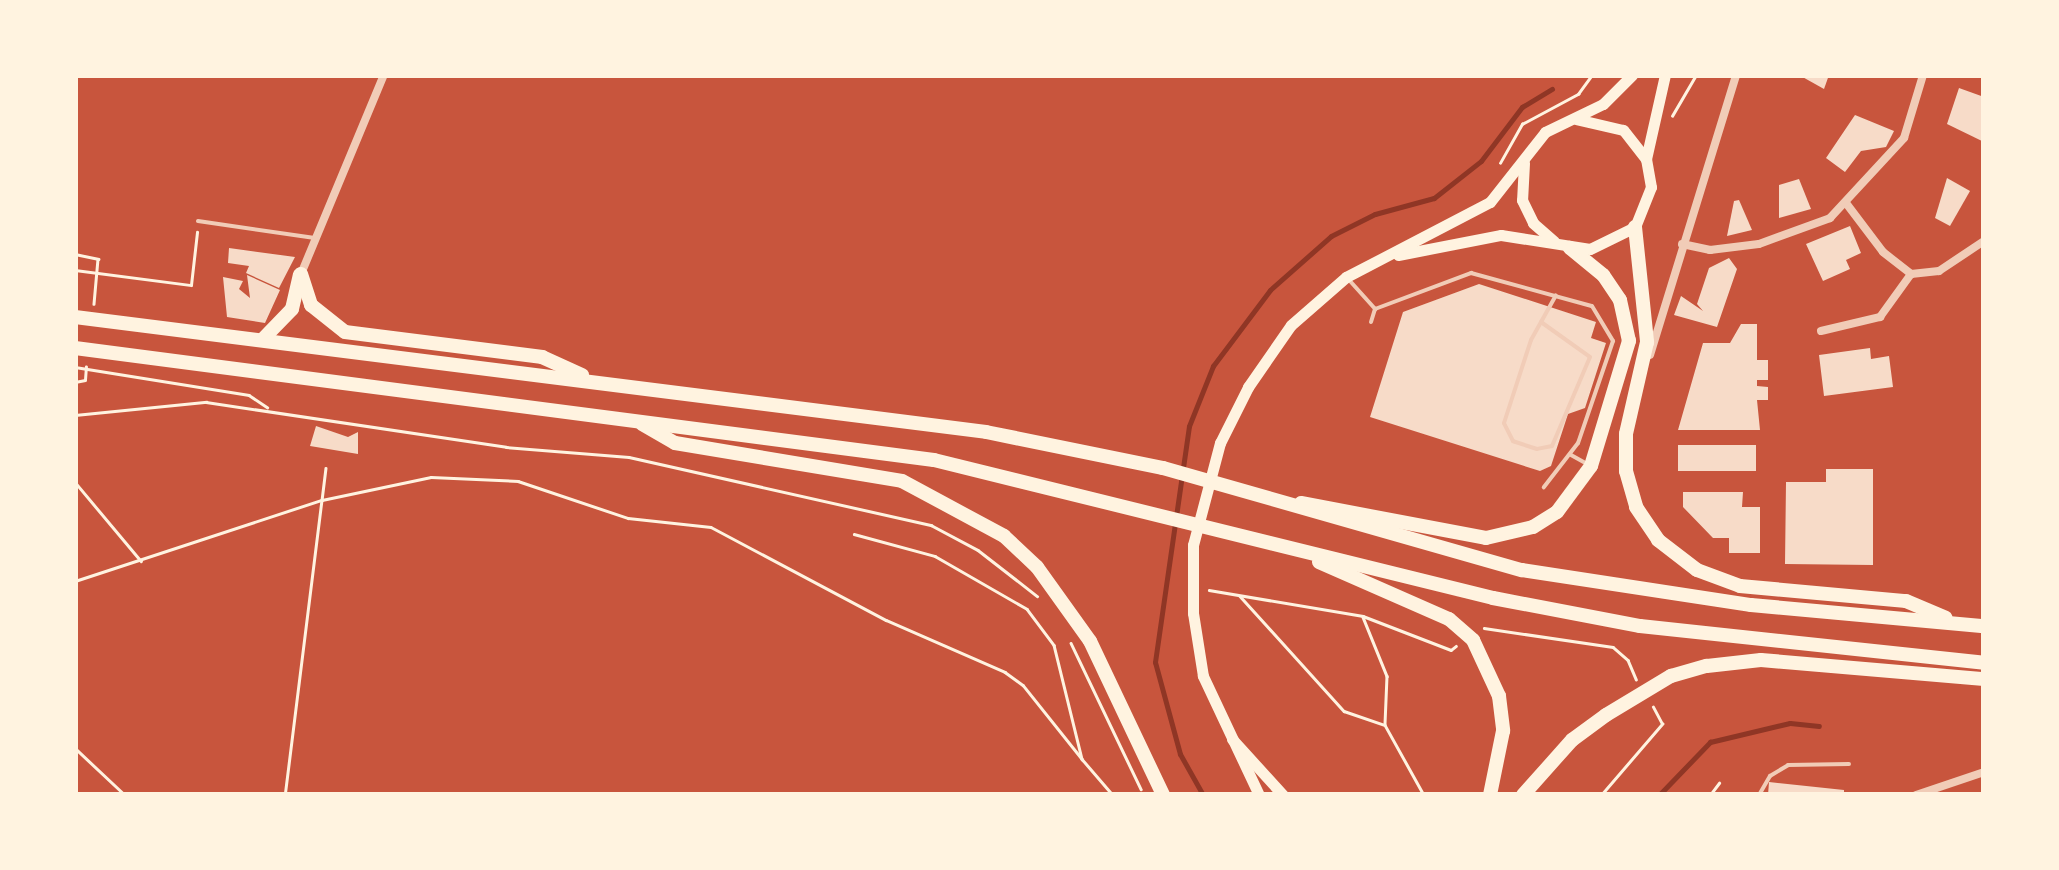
<!DOCTYPE html>
<html>
<head>
<meta charset="utf-8">
<style>
	body { margin:0 }
	#map { position:relative; width:2059px; height:870px; overflow:hidden; background:#c8553d; font-family:Commissioner,sans-serif }
	div>[style] { position:absolute }
	.stream>* { height:5px; margin:-2.5px; padding:0 2.5px; transform-origin:2.5px; border-radius:2.5px; background:#8f3625 }
	.building>* { inset:0; background:#f7dbc8; transform-origin:0 0 }
	.path>* { height:2.5px; margin:-1.25px; padding:0 1.25px; transform-origin:1.25px; border-radius:1.25px; background:#fff3e0 }
	.service>* { height:4px; margin:-2px; padding:0 2px; transform-origin:2px; border-radius:2px; background:#f1ccb7 }
	.minor>* { height:8px; margin:-4px; padding:0 4px; transform-origin:4px; border-radius:4px; background:#f1ccb7 }
	.primary>* { height:11px; margin:-5.5px; padding:0 5.5px; transform-origin:5.5px; border-radius:5.5px; background:#fff3e0 }
	.motorway>* { height:14px; margin:-7px; padding:0 7px; transform-origin:7px; border-radius:7px; background:#fff3e0 }
	span { translate:-50% -50%; white-space:nowrap; text-align:center; line-height:1.15; -webkit-text-stroke:10px #fff3e0; paint-order:stroke }
	.frame { position:absolute; inset:0; border:78px solid #fff3e0; pointer-events:none }
</style>
</head>
<body>
<div id="map">
	<div class="stream">
		<i style="left:1203px;top:795px;width:47px;rotate:-119.3deg"></i>
		<i style="left:1180px;top:754px;width:95px;rotate:-105.2deg"></i>
		<i style="left:1155px;top:662px;width:238px;rotate:-81.8deg"></i>
		<i style="left:1189px;top:426px;width:65px;rotate:-68.2deg"></i>
		<i style="left:1213px;top:366px;width:95px;rotate:-53.1deg"></i>
		<i style="left:1270px;top:290px;width:81px;rotate:-41.5deg"></i>
		<i style="left:1331px;top:236px;width:49px;rotate:-26.6deg"></i>
		<i style="left:1375px;top:214px;width:61px;rotate:-15.2deg"></i>
		<i style="left:1434px;top:198px;width:60px;rotate:-38.2deg"></i>
		<i style="left:1481px;top:161px;width:68px;rotate:-52.8deg"></i>
		<i style="left:1522px;top:107px;width:35px;rotate:-31deg"></i>
		<i style="left:1659px;top:795px;width:74px;rotate:-46.1deg"></i>
		<i style="left:1710px;top:742px;width:82px;rotate:-13.4deg"></i>
		<i style="left:1790px;top:723px;width:29px;rotate:6deg"></i>
	</div>
	<div class="building">
		<i style="clip-path:polygon(1799px 75px,1829px 75px,1824px 89px)"></i>
		<i style="clip-path:polygon(1959px 88px,1984px 97px,1984px 142px,1947px 124px)"></i>
		<i style="clip-path:polygon(1855px 115px,1894px 131px,1886px 147px,1861px 151px,1845px 172px,1826px 158px)"></i>
		<i style="clip-path:polygon(1947px 178px,1970px 191px,1950px 226px,1935px 218px)"></i>
		<i style="clip-path:polygon(1799px 179px,1811px 209px,1779px 218px,1779px 185px)"></i>
		<i style="clip-path:polygon(1739px 200px,1752px 230px,1727px 236px,1734px 201px)"></i>
		<i style="clip-path:polygon(1850px 226px,1861px 253px,1846px 260px,1850px 269px,1823px 281px,1806px 244px)"></i>
		<i style="clip-path:polygon(229px 248px,295px 257px,279px 288px,246px 273px,249px 266px,228px 263px)"></i>
		<i style="clip-path:polygon(1729px 258px,1737px 269px,1717px 327px,1674px 315px,1681px 296px,1703px 311px,1697px 304px,1709px 268px)"></i>
		<i style="clip-path:polygon(247px 275px,280px 290px,265px 323px,227px 317px,223px 277px,243px 281px,239px 289px,250px 298px)"></i>
		<i style="clip-path:polygon(1479px 284px,1596px 322px,1591px 338px,1606px 343px,1585px 408px,1568px 414px,1551px 466px,1540px 471px,1370px 417px,1403px 312px)"></i>
		<i style="clip-path:polygon(1741px 324px,1757px 324px,1757px 360px,1768px 360px,1768px 380px,1757px 380px,1757px 386px,1768px 387px,1768px 400px,1757px 400px,1760px 430px,1678px 430px,1703px 343px,1730px 343px)"></i>
		<i style="clip-path:polygon(1870px 348px,1871px 359px,1889px 356px,1893px 387px,1824px 396px,1819px 355px)"></i>
		<i style="clip-path:polygon(316px 426px,348px 437px,358px 432px,358px 454px,310px 446px)"></i>
		<i style="left:1678px;top:445px;width:78px;height:26px"></i>
		<i style="clip-path:polygon(1826px 469px,1873px 469px,1873px 565px,1785px 564px,1786px 482px,1826px 482px)"></i>
		<i style="clip-path:polygon(1683px 492px,1743px 492px,1742px 507px,1760px 507px,1760px 553px,1729px 553px,1729px 538px,1713px 538px,1683px 507px)"></i>
		<i style="clip-path:polygon(1769px 782px,1844px 790px,1844px 795px,1768px 795px)"></i>
	</div>
	<div class="path">
		<i style="left:1672px;top:116px;width:48px;rotate:-59.7deg"></i>
		<i style="left:1500px;top:163px;width:45px;rotate:-60.6deg"></i>
		<i style="left:1522px;top:124px;width:64px;rotate:-28.2deg"></i>
		<i style="left:1578px;top:94px;width:24px;rotate:-54deg"></i>
		<i style="left:75px;top:254px;width:24px;rotate:12deg"></i>
		<i style="left:98px;top:259px;width:45px;rotate:95.1deg"></i>
		<i style="left:75px;top:270px;width:117px;rotate:7.4deg"></i>
		<i style="left:191px;top:285px;width:53px;rotate:-83.5deg"></i>
		<i style="left:75px;top:367px;width:176px;rotate:9.1deg"></i>
		<i style="left:249px;top:395px;width:22px;rotate:34deg"></i>
		<i style="left:75px;top:382px;width:10px;rotate:-11deg"></i>
		<i style="left:85px;top:380px;width:13px;rotate:-86deg"></i>
		<i style="left:75px;top:415px;width:132px;rotate:-5.7deg"></i>
		<i style="left:206px;top:402px;width:303px;rotate:8.5deg"></i>
		<i style="left:506px;top:447px;width:123px;rotate:4.6deg"></i>
		<i style="left:629px;top:457px;width:310px;rotate:12.7deg"></i>
		<i style="left:931px;top:525px;width:53px;rotate:28deg"></i>
		<i style="left:978px;top:550px;width:75px;rotate:37.9deg"></i>
		<i style="left:326px;top:468px;width:32px;rotate:97deg"></i>
		<i style="left:322px;top:500px;width:111px;rotate:-11.9deg"></i>
		<i style="left:431px;top:477px;width:87px;rotate:2.6deg"></i>
		<i style="left:518px;top:481px;width:116px;rotate:18.6deg"></i>
		<i style="left:628px;top:518px;width:83px;rotate:6.2deg"></i>
		<i style="left:711px;top:527px;width:198px;rotate:28deg"></i>
		<i style="left:886px;top:620px;width:130px;rotate:23.6deg"></i>
		<i style="left:1005px;top:672px;width:22px;rotate:36deg"></i>
		<i style="left:1023px;top:685px;width:95px;rotate:51.4deg"></i>
		<i style="left:75px;top:482px;width:103px;rotate:50.1deg"></i>
		<i style="left:854px;top:534px;width:84px;rotate:15.2deg"></i>
		<i style="left:935px;top:556px;width:106px;rotate:29.9deg"></i>
		<i style="left:1027px;top:609px;width:45px;rotate:53.1deg"></i>
		<i style="left:1054px;top:645px;width:117px;rotate:76.2deg"></i>
		<i style="left:1082px;top:759px;width:48px;rotate:49.3deg"></i>
		<i style="left:75px;top:581px;width:260px;rotate:-18.2deg"></i>
		<i style="left:322px;top:500px;width:297px;rotate:97.1deg"></i>
		<i style="left:1209px;top:590px;width:156px;rotate:9.6deg"></i>
		<i style="left:1363px;top:616px;width:94px;rotate:21.1deg"></i>
		<i style="left:1451px;top:650px;width:6px;rotate:-39deg"></i>
		<i style="left:1240px;top:596px;width:155px;rotate:47.9deg"></i>
		<i style="left:1344px;top:711px;width:43px;rotate:18.9deg"></i>
		<i style="left:1385px;top:725px;width:80px;rotate:60.9deg"></i>
		<i style="left:1363px;top:617px;width:64px;rotate:67.9deg"></i>
		<i style="left:1387px;top:676px;width:48px;rotate:92.4deg"></i>
		<i style="left:1484px;top:628px;width:130px;rotate:8.4deg"></i>
		<i style="left:1613px;top:647px;width:20px;rotate:41deg"></i>
		<i style="left:1628px;top:660px;width:21px;rotate:67deg"></i>
		<i style="left:1071px;top:643px;width:162px;rotate:64.4deg"></i>
		<i style="left:75px;top:748px;width:69px;rotate:43.2deg"></i>
		<i style="left:1601px;top:795px;width:94px;rotate:-49.3deg"></i>
		<i style="left:1662px;top:724px;width:19px;rotate:-118deg"></i>
		<i style="left:1710px;top:795px;width:15px;rotate:-53deg"></i>
	</div>
	<div class="service">
		<i style="left:198px;top:221px;width:118px;rotate:8.3deg"></i>
		<i style="left:1350px;top:281px;width:38px;rotate:48deg"></i>
		<i style="left:1375px;top:309px;width:103px;rotate:-20.6deg"></i>
		<i style="left:1471px;top:273px;width:125px;rotate:15.3deg"></i>
		<i style="left:1592px;top:306px;width:41px;rotate:59deg"></i>
		<i style="left:1613px;top:341px;width:108px;rotate:108.9deg"></i>
		<i style="left:1578px;top:443px;width:56px;rotate:127.7deg"></i>
		<i style="left:1371px;top:322px;width:14px;rotate:-73deg"></i>
		<i style="left:1541px;top:322px;width:60px;rotate:35.5deg"></i>
		<i style="left:1590px;top:357px;width:97px;rotate:113.1deg"></i>
		<i style="left:1552px;top:446px;width:15px;rotate:169deg"></i>
		<i style="left:1537px;top:449px;width:25px;rotate:-162deg"></i>
		<i style="left:1513px;top:441px;width:20px;rotate:-117deg"></i>
		<i style="left:1504px;top:423px;width:87px;rotate:-72deg"></i>
		<i style="left:1531px;top:340px;width:51px;rotate:-60.9deg"></i>
		<i style="left:1571px;top:455px;width:18px;rotate:29deg"></i>
		<i style="left:1759px;top:795px;width:22px;rotate:-60deg"></i>
		<i style="left:1770px;top:776px;width:21px;rotate:-31deg"></i>
		<i style="left:1788px;top:765px;width:61px;rotate:-0.9deg"></i>
	</div>
	<div class="minor">
		<i style="left:1846px;top:203px;width:61px;rotate:52.9deg"></i>
		<i style="left:1883px;top:252px;width:36px;rotate:38deg"></i>
		<i style="left:1682px;top:244px;width:29px;rotate:12deg"></i>
		<i style="left:1710px;top:250px;width:49px;rotate:-7deg"></i>
		<i style="left:1759px;top:244px;width:76px;rotate:-20.1deg"></i>
		<i style="left:1830px;top:218px;width:109px;rotate:-47.2deg"></i>
		<i style="left:1904px;top:138px;width:66px;rotate:-73.2deg"></i>
		<i style="left:301px;top:274px;width:216px;rotate:-67.4deg"></i>
		<i style="left:1821px;top:331px;width:61px;rotate:-13.3deg"></i>
		<i style="left:1880px;top:317px;width:53px;rotate:-54.2deg"></i>
		<i style="left:1911px;top:274px;width:28px;rotate:-6deg"></i>
		<i style="left:1939px;top:271px;width:54px;rotate:-33.7deg"></i>
		<i style="left:1650px;top:355px;width:293px;rotate:-72.9deg"></i>
		<i style="left:1916px;top:795px;width:72px;rotate:-18.7deg"></i>
	</div>
	<div class="primary">
		<i style="left:1646px;top:159px;width:86px;rotate:-77.3deg"></i>
		<i style="left:1524px;top:163px;width:37px;rotate:93deg"></i>
		<i style="left:1522px;top:200px;width:25px;rotate:64deg"></i>
		<i style="left:1533px;top:223px;width:28px;rotate:41deg"></i>
		<i style="left:1398px;top:255px;width:105px;rotate:-11deg"></i>
		<i style="left:1501px;top:235px;width:90px;rotate:8.9deg"></i>
		<i style="left:1590px;top:249px;width:50px;rotate:-26.1deg"></i>
		<i style="left:1635px;top:227px;width:43px;rotate:-68.2deg"></i>
		<i style="left:1651px;top:187px;width:28px;rotate:-100deg"></i>
		<i style="left:1646px;top:159px;width:37px;rotate:-128deg"></i>
		<i style="left:1623px;top:130px;width:48px;rotate:-166.8deg"></i>
		<i style="left:1232px;top:739px;width:76px;rotate:47.7deg"></i>
		<i style="left:1259px;top:795px;width:132px;rotate:-115.2deg"></i>
		<i style="left:1203px;top:676px;width:64px;rotate:-99deg"></i>
		<i style="left:1193px;top:613px;width:68px;rotate:-90deg"></i>
		<i style="left:1193px;top:545px;width:106px;rotate:-75.2deg"></i>
		<i style="left:1220px;top:443px;width:63px;rotate:-63.4deg"></i>
		<i style="left:1248px;top:387px;width:75px;rotate:-55.3deg"></i>
		<i style="left:1291px;top:325px;width:73px;rotate:-41.1deg"></i>
		<i style="left:1346px;top:277px;width:162px;rotate:-27.5deg"></i>
		<i style="left:1490px;top:202px;width:89px;rotate:-51.8deg"></i>
		<i style="left:1545px;top:132px;width:64px;rotate:-25.8deg"></i>
		<i style="left:1603px;top:104px;width:41px;rotate:-45deg"></i>
	</div>
	<div class="motorway">
		<i style="left:1635px;top:227px;width:116px;rotate:84deg"></i>
		<i style="left:1647px;top:342px;width:94px;rotate:102.9deg"></i>
		<i style="left:1626px;top:434px;width:37px;rotate:90deg"></i>
		<i style="left:1626px;top:471px;width:37px;rotate:74deg"></i>
		<i style="left:1636px;top:507px;width:40px;rotate:56deg"></i>
		<i style="left:1658px;top:540px;width:49px;rotate:37.6deg"></i>
		<i style="left:1697px;top:570px;width:46px;rotate:20.4deg"></i>
		<i style="left:1740px;top:586px;width:167px;rotate:5.2deg"></i>
		<i style="left:1906px;top:601px;width:43px;rotate:23deg"></i>
		<i style="left:301px;top:274px;width:33px;rotate:72deg"></i>
		<i style="left:311px;top:305px;width:43px;rotate:38.5deg"></i>
		<i style="left:345px;top:332px;width:199px;rotate:7.2deg"></i>
		<i style="left:542px;top:357px;width:44px;rotate:24.2deg"></i>
		<i style="left:75px;top:317px;width:918px;rotate:7.19deg"></i>
		<i style="left:986px;top:432px;width:181px;rotate:11.5deg"></i>
		<i style="left:1163px;top:468px;width:373px;rotate:15.9deg"></i>
		<i style="left:1522px;top:570px;width:232px;rotate:8.7deg"></i>
		<i style="left:1751px;top:605px;width:234px;rotate:5.2deg"></i>
		<i style="left:262px;top:340px;width:43px;rotate:-45.9deg"></i>
		<i style="left:292px;top:309px;width:35px;rotate:-77deg"></i>
		<i style="left:75px;top:348px;width:866px;rotate:7.43deg"></i>
		<i style="left:934px;top:460px;width:576px;rotate:13.87deg"></i>
		<i style="left:1493px;top:598px;width:150px;rotate:10.8deg"></i>
		<i style="left:1640px;top:626px;width:346px;rotate:6.1deg"></i>
		<i style="left:642px;top:424px;width:38px;rotate:30deg"></i>
		<i style="left:675px;top:443px;width:230px;rotate:9.5deg"></i>
		<i style="left:902px;top:481px;width:116px;rotate:28.3deg"></i>
		<i style="left:1004px;top:536px;width:45px;rotate:43.2deg"></i>
		<i style="left:1037px;top:567px;width:91px;rotate:54.4deg"></i>
		<i style="left:1090px;top:641px;width:170px;rotate:64.6deg"></i>
		<i style="left:1301px;top:503px;width:188px;rotate:10.7deg"></i>
		<i style="left:1486px;top:538px;width:48px;rotate:-13.2deg"></i>
		<i style="left:1533px;top:527px;width:28px;rotate:-32deg"></i>
		<i style="left:1557px;top:512px;width:57px;rotate:-53.5deg"></i>
		<i style="left:1591px;top:466px;width:131px;rotate:-73.1deg"></i>
		<i style="left:1629px;top:341px;width:42px;rotate:-102.4deg"></i>
		<i style="left:1620px;top:300px;width:30px;rotate:-124deg"></i>
		<i style="left:1603px;top:275px;width:43px;rotate:-140.7deg"></i>
		<i style="left:1319px;top:562px;width:142px;rotate:23.7deg"></i>
		<i style="left:1449px;top:619px;width:32px;rotate:41deg"></i>
		<i style="left:1473px;top:640px;width:62px;rotate:65.1deg"></i>
		<i style="left:1499px;top:696px;width:35px;rotate:83deg"></i>
		<i style="left:1503px;top:731px;width:65px;rotate:101.5deg"></i>
		<i style="left:1523px;top:795px;width:74px;rotate:-48.3deg"></i>
		<i style="left:1572px;top:740px;width:42px;rotate:-36.3deg"></i>
		<i style="left:1606px;top:715px;width:76px;rotate:-31deg"></i>
		<i style="left:1671px;top:676px;width:37px;rotate:-16deg"></i>
		<i style="left:1707px;top:666px;width:54px;rotate:-6.3deg"></i>
		<i style="left:1761px;top:660px;width:224px;rotate:4.9deg"></i>
	</div>
	<div class="frame"></div>
</div>
</body>
</html>
